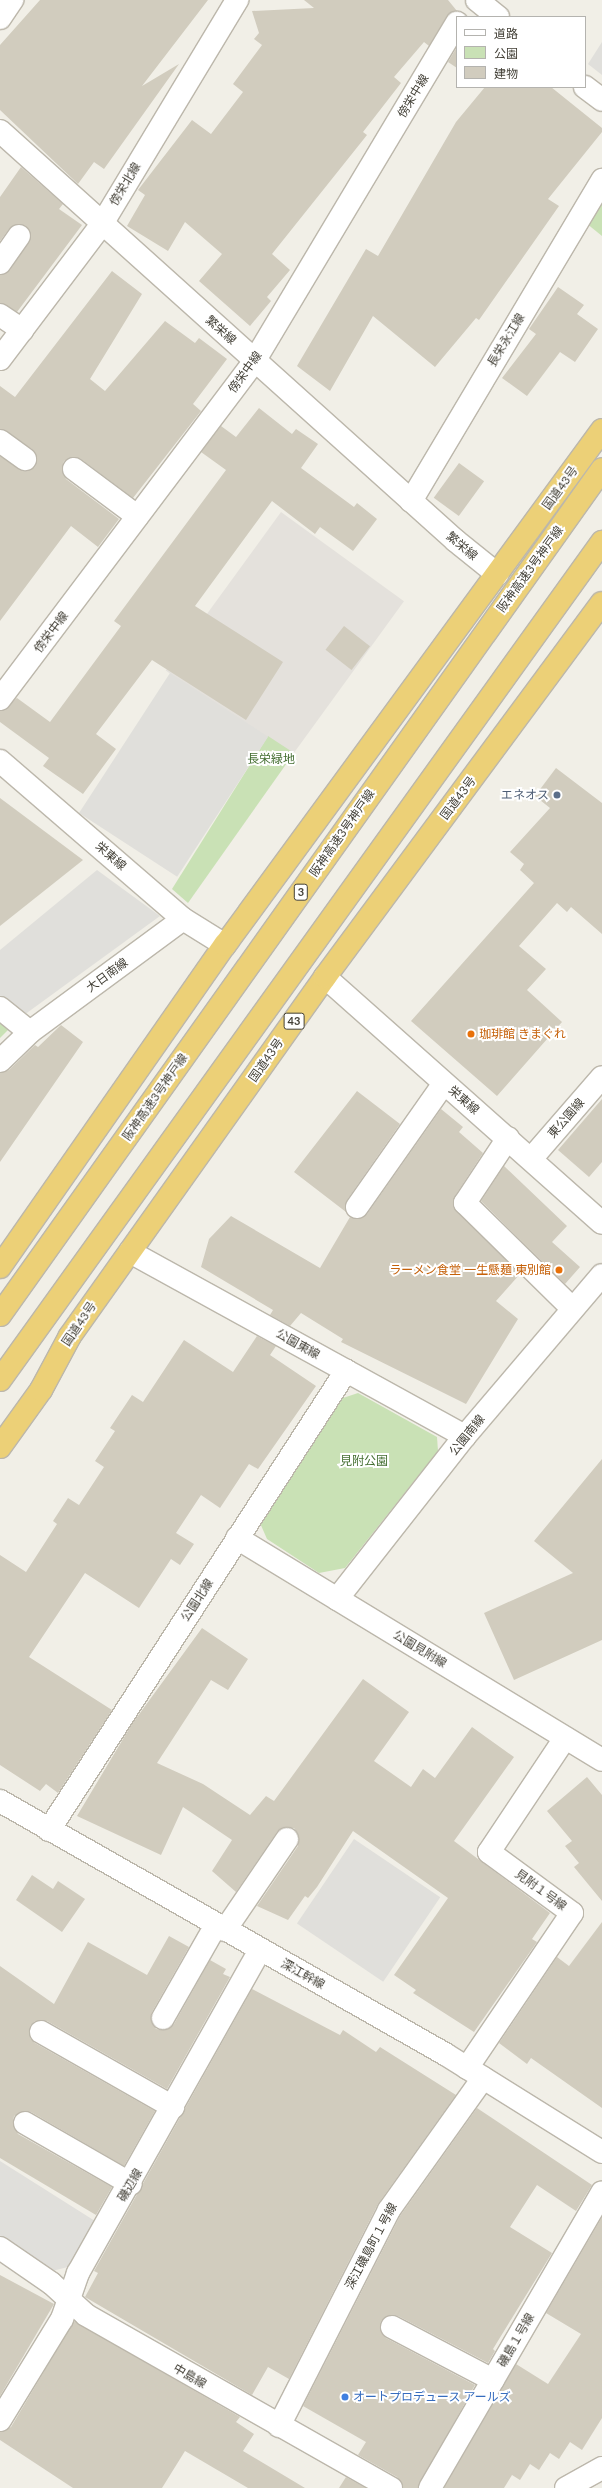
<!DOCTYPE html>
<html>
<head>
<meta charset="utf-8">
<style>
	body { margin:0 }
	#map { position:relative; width:602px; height:2488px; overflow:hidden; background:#f1efe7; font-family:Lato,"Noto Sans JP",sans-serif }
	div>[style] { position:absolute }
	.industrial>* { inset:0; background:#e4e1dc; transform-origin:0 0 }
	.green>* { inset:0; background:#c9e1b5 }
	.parking>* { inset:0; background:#e0dfdb; transform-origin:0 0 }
	.building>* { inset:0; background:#d1ccbe; transform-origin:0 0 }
	.roads { filter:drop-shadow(1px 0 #bcb7ab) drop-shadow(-1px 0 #bcb7ab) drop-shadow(0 1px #bcb7ab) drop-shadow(0 -1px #bcb7ab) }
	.minor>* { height:22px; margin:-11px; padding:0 11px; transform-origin:11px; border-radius:11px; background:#fff }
	.highway>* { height:22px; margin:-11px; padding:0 11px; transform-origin:11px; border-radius:11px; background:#ecd077 }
	.dots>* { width:11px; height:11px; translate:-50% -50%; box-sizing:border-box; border:2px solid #fff; border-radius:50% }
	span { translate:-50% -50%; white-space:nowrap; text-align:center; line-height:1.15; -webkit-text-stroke:4px #fff; paint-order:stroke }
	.shield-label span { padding:1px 3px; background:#fff; border:1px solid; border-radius:3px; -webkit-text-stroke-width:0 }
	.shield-label { font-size:11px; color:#434037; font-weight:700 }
	.street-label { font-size:12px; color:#434037 }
	.park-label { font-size:12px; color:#436e31 }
	.service-label { font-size:12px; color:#4e5e75 }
	.right { translate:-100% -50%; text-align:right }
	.food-label { font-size:12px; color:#c56008 }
	.left { translate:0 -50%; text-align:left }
	.shop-label { font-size:12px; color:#366cbe }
	.legend { position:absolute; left:456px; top:16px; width:130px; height:72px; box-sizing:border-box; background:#fff; border:1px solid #b4b3af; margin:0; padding:5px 7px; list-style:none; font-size:12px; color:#434037 }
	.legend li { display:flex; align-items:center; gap:8px; height:20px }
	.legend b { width:20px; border:1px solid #b4b3af }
</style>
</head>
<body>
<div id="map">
	<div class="industrial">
		<i style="left:281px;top:512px;width:152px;height:196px;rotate:36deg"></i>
	</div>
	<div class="green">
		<i style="clip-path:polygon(602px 196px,602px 236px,586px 223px)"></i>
		<i style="clip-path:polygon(268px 736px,294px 753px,188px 903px,172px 889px)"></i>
		<i style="clip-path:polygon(0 1020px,10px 1028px,0 1038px)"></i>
		<i style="clip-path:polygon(358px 1393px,437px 1437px,438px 1451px,345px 1568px,319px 1573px,267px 1539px,260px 1523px,343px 1398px)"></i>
	</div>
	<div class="parking">
		<i style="clip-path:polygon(602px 42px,602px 75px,588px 64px)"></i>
		<i style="left:170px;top:673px;width:117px;height:167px;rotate:33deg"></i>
		<i style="clip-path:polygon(97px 870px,160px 916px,24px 1015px,0 996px,0 950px)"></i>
		<i style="left:354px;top:1839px;width:104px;height:102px;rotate:34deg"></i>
		<i style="clip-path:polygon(0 2161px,95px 2221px,68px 2267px,52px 2271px,0 2237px)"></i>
	</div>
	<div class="building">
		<i style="clip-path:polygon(40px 0,208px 0,142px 86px,179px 64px,104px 169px,94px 162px,78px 184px,0 110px,0 45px)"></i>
		<i style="clip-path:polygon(304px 0,448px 0,457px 11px,447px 16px,429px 46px,424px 42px,394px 77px,401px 83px,363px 132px,367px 135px,272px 254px,290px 270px,267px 297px,271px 301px,250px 326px,199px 281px,222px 254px,185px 222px,168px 251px,127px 226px,145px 195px,138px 190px,192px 120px,211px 134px,243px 92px,233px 84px,262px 45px,254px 39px,259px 33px,252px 11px,314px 8px)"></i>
		<i style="clip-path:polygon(457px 47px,457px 68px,448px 62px)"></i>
		<i style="clip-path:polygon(485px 87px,551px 87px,602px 128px,602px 132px,548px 199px,559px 206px,479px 320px,476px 318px,435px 367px,373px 316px,330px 391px,297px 366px,366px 249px,378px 256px,456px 122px)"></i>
		<i style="clip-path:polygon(21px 167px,63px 204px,59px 209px,82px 225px,17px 312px,0 303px,0 275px,10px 270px,31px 237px,26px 226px,20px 224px,9px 229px,0 241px,0 197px)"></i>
		<i style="clip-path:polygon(112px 271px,142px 294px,90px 379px,105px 391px,165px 321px,195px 343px,199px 338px,227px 359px,193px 404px,201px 411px,133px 498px,81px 459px,75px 457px,64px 461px,62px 468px,66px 479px,119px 519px,98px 547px,71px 526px,0 621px,0 456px,24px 471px,35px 467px,37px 460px,32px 449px,0 429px,0 386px,15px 397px)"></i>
		<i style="clip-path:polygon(558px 287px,584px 305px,577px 314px,598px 329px,575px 362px,560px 352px,527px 396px,502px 378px,536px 334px,529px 329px)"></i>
		<i style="clip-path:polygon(259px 408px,292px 434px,296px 429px,318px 444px,301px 468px,354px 507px,357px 503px,377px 519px,353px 551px,320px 527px,315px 534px,272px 501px,195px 606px,283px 662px,246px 720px,152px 660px,96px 734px,116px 749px,83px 794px,43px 766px,49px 758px,0 722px,0 711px,17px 698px,50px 722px,121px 626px,114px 621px,226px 470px,201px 452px,221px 426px,236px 437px)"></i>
		<i style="left:459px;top:463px;width:31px;height:43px;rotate:36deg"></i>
		<i style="left:344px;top:626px;width:33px;height:30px;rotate:38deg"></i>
		<i style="clip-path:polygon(556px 768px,602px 803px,602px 934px,571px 907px,567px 912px,557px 903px,519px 946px,546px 969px,527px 990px,562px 1022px,497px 1096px,411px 1021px,534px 883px,520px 870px,524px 864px,510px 852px,550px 808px,535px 796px)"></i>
		<i style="clip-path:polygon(0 798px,83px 860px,0 926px)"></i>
		<i style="clip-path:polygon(61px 1025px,83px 1042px,0 1162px,0 1073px,9px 1070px,35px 1045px,38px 1047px)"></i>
		<i style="clip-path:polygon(357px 1091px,400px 1124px,347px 1200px,346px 1212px,294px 1172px)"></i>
		<i style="clip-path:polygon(602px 1099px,602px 1162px,589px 1177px,558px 1150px)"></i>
		<i style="clip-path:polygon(441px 1109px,463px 1127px,459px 1132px,483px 1153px,455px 1196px,453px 1207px,520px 1274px,496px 1301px,518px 1319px,466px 1404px,341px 1342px,343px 1339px,301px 1313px,290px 1326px,270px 1315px,273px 1310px,201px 1267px,209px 1239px,231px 1216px,320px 1268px,350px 1217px,356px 1219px,367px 1214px)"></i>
		<i style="clip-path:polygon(504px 1166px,567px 1226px,552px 1242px,580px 1267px,565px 1284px,481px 1201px)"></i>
		<i style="clip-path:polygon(257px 1336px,276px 1346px,270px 1355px,316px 1386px,258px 1469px,249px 1464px,220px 1508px,201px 1495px,176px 1533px,194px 1544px,180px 1565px,171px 1559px,139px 1608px,85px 1573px,29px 1657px,112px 1710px,58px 1793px,46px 1784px,40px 1791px,0 1765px,0 1555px,26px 1572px,57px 1524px,53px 1521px,68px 1498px,79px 1505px,104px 1467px,95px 1461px,115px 1431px,110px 1428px,132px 1395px,143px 1402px,184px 1340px,233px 1372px)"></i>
		<i style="clip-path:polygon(602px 1459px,602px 1640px,514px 1680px,484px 1613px,573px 1573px,534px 1541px)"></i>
		<i style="clip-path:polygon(202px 1628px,248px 1659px,228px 1690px,211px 1680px,157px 1763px,203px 1784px,250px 1815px,266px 1796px,274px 1801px,363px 1679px,409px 1712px,374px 1761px,411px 1787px,423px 1769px,435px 1778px,472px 1727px,514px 1757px,454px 1841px,550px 1913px,532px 1939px,537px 1942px,474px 2032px,413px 1993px,416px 1990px,394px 1975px,448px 1898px,353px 1831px,317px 1887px,308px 1898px,305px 1896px,288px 1920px,257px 1906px,298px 1846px,298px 1834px,294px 1828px,282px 1828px,277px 1832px,236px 1892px,212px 1871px,232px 1840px,183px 1807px,161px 1855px,77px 1816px,132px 1724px)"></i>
		<i style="clip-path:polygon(587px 1777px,602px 1795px,602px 1901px,574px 1867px,579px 1863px,565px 1846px,572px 1841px,547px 1811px)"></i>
		<i style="clip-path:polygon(32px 1875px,53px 1889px,58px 1881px,85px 1899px,62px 1932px,16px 1900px)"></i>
		<i style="clip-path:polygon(602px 1922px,602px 2108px,531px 2058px,527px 2064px,499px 2043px,557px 1957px,569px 1966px)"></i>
		<i style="clip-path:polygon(169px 1936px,189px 1947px,152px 2012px,151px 2018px,156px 2029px,163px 2030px,174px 2024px,210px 1960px,226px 1969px,223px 1974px,230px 1977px,167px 2089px,47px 2021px,35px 2021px,30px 2026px,30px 2038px,35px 2043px,155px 2111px,124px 2166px,31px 2112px,25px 2111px,14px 2116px,13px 2123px,18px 2134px,112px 2187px,96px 2215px,0 2158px,0 1966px,54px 2004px,88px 1942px,147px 1975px)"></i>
		<i style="clip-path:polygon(252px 1989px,340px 2035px,343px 2030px,376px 2052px,380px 2047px,456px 2095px,378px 2204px,289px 2379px,268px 2367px,252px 2395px,85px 2297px,98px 2273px,94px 2271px)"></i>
		<i style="clip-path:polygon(477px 2108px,592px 2185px,576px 2211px,537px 2185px,510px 2227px,552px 2253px,493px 2349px,495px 2351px,488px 2363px,398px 2316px,391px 2315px,381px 2321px,380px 2328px,386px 2338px,475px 2385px,418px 2488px,403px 2488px,397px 2477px,358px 2455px,366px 2442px,303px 2406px,400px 2216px)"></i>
		<i style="clip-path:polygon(602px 2217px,602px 2418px,582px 2450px,570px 2442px,559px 2459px,550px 2453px,539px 2470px,530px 2464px,520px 2480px,512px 2475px,504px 2488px,444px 2488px,516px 2364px,548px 2384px,581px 2334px,546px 2313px)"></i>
		<i style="clip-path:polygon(0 2275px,54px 2304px,0 2396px)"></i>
		<i style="clip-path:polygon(74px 2321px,240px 2417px,236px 2422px,254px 2434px,243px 2451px,305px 2488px,248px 2488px,185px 2451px,162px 2488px,73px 2488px,0 2440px,0 2432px,11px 2427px)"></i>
		<i style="clip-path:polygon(346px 2477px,366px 2488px,339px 2488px)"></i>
	</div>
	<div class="roads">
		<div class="minor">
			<i style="left:477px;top:0;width:27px;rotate:39deg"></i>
			<i style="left:0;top:18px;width:22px;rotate:-56deg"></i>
			<i style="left:585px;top:87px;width:21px;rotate:37deg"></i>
			<i style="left:0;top:131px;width:613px;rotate:41.96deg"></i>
			<i style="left:456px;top:541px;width:53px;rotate:38.8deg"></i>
			<i style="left:0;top:263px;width:33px;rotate:-55deg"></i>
			<i style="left:0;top:315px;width:27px;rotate:34deg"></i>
			<i style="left:0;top:359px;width:169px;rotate:-52.9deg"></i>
			<i style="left:102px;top:224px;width:262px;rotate:-58.9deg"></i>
			<i style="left:0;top:441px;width:31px;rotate:36deg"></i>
			<i style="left:74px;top:469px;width:79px;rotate:36.7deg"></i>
			<i style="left:411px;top:501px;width:374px;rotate:-59.2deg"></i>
			<i style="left:0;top:699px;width:424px;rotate:-53deg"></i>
			<i style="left:255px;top:360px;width:393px;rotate:-59.1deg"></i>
			<i style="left:0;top:761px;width:242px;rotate:40.8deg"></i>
			<i style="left:183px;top:919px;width:49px;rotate:31.8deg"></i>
			<i style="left:325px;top:977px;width:370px;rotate:41.6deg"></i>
			<i style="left:0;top:1008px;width:38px;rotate:39deg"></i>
			<i style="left:0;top:1061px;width:42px;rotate:-44deg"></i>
			<i style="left:30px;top:1032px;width:190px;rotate:-36.4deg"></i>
			<i style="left:508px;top:1138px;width:78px;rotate:123.5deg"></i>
			<i style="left:465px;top:1203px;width:151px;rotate:44.5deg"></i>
			<i style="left:531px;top:1159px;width:108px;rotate:-49.1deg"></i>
			<i style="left:357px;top:1207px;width:151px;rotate:-54.9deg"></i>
			<i style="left:130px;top:1252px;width:382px;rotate:28.8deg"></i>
			<i style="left:237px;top:1538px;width:427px;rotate:31.3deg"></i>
			<i style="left:337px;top:1599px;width:207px;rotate:-51.9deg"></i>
			<i style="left:465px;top:1436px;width:211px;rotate:-49.6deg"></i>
			<i style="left:0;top:1801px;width:512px;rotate:29.62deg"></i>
			<i style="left:445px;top:2054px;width:185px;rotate:32deg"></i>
			<i style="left:49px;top:1830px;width:547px;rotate:-57.09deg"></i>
			<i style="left:225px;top:1930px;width:110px;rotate:-55.7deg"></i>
			<i style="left:163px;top:2018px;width:107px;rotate:-60.3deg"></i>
			<i style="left:41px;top:2032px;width:152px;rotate:29.6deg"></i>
			<i style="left:467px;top:2068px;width:187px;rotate:-55.9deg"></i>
			<i style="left:572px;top:1913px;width:103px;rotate:-143.7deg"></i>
			<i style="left:489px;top:1852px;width:137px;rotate:-56.3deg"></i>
			<i style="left:25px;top:2123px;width:122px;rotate:29.9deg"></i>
			<i style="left:0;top:2248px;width:62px;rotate:34.5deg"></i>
			<i style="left:51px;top:2283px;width:47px;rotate:42.4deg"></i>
			<i style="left:86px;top:2315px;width:351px;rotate:29.6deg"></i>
			<i style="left:392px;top:2327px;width:114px;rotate:27.7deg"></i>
			<i style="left:0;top:2420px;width:119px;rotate:-58.5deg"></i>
			<i style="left:62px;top:2319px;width:49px;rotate:-70.8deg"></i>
			<i style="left:78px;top:2273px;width:371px;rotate:-60.6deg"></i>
			<i style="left:279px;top:2426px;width:242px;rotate:-63deg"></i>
			<i style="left:389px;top:2210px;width:162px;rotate:-54.5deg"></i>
			<i style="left:430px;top:2488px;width:342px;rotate:-59.8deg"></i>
			<i style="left:566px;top:2488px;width:41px;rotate:-29.1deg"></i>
		</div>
		<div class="highway">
			<i style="left:0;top:1267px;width:393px;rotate:-55.1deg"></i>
			<i style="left:225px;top:945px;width:638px;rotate:-53.79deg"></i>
			<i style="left:0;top:1315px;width:1038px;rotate:-54.56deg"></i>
			<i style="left:0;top:1380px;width:1032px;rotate:-54.31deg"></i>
			<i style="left:0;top:1447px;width:70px;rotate:-54.3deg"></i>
			<i style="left:41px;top:1390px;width:61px;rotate:-61.8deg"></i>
			<i style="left:70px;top:1336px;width:440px;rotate:-54.6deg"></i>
			<i style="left:325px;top:977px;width:465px;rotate:-53.5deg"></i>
		</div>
	</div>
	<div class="dots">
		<i style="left:557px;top:795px;background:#5c6f8a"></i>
		<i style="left:471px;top:1034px;background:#e8710a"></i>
		<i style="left:559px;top:1270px;background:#e8710a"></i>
		<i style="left:345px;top:2397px;background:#3f7fe0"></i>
	</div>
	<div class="shield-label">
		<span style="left:301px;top:892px">3</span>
		<span style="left:294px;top:1021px">43</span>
	</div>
	<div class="street-label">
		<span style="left:413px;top:96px;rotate:-59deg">傍栄中線</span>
		<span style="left:125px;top:184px;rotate:-59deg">傍栄北線</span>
		<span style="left:221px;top:330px;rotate:42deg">繁栄線</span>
		<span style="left:506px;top:340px;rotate:-59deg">長栄永江線</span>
		<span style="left:245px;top:372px;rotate:-54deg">傍栄中線</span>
		<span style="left:560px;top:488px;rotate:-54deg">国道43号</span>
		<span style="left:462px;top:546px;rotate:40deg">繁栄線</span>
		<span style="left:530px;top:569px;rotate:-54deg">阪神高速3号神戸線</span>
		<span style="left:51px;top:632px;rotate:-53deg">傍栄中線</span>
		<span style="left:458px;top:798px;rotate:-53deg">国道43号</span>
		<span style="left:342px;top:833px;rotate:-55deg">阪神高速3号神戸線</span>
		<span style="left:111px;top:856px;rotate:41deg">栄東線</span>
		<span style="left:107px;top:975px;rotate:-36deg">大日南線</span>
		<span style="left:266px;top:1060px;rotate:-55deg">国道43号</span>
		<span style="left:155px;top:1097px;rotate:-55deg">阪神高速3号神戸線</span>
		<span style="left:464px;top:1100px;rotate:41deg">栄東線</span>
		<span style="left:566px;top:1118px;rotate:-49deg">東公園線</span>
		<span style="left:79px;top:1324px;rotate:-56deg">国道43号</span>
		<span style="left:298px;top:1344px;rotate:29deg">公園東線</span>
		<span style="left:467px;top:1435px;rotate:-51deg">公園南線</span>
		<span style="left:197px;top:1600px;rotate:-57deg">公園北線</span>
		<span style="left:420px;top:1649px;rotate:31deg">公園見附線</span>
		<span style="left:541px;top:1890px;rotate:36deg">見附１号線</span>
		<span style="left:303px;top:1974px;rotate:29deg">深江幹線</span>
		<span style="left:130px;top:2185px;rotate:-60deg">磯辺線</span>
		<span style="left:371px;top:2246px;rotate:-62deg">深江磯島町１号線</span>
		<span style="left:516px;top:2340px;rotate:-60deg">磯島１号線</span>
		<span style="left:190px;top:2376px;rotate:30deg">中島線</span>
	</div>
	<div class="park-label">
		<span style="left:271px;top:759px">長栄緑地</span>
		<span style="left:364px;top:1461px">見附公園</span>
	</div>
	<div class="service-label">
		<span class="right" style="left:549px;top:795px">エネオス</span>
	</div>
	<div class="food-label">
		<span class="left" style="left:479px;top:1034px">珈琲館 きまぐれ</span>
		<span class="right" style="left:551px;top:1270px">ラーメン食堂 一生懸麺 東別館</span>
	</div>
	<div class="shop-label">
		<span class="left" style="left:353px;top:2397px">オートプロデュース アールズ</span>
	</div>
	<ul class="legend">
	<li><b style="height:5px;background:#fff"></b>道路</li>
	<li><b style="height:11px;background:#c9e1b5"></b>公園</li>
	<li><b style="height:11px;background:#d1ccbe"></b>建物</li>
	</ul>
</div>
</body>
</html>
